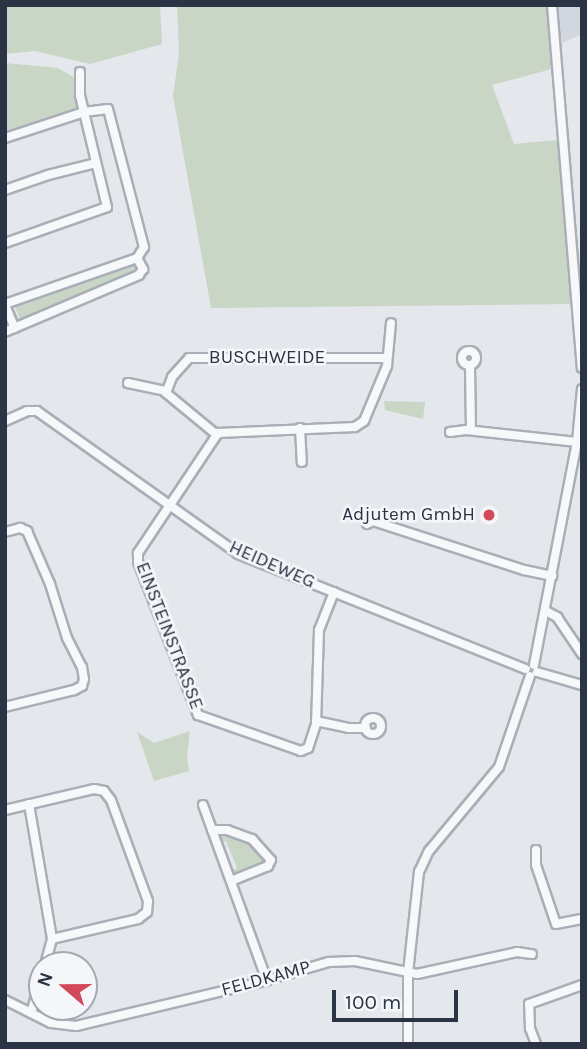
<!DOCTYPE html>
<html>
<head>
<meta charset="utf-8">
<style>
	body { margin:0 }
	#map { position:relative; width:587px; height:1049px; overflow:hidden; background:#e4e7ec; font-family:Karla,sans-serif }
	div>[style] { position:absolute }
	.built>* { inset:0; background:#d2d6de }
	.green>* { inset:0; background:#c9d6c5 }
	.roads { filter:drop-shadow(2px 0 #a9aeb7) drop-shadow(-2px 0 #a9aeb7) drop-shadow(0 2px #a9aeb7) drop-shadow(0 -2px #a9aeb7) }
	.street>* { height:8px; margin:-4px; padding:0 4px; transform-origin:4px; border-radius:4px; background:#f7f8fa }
	.street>.ring { margin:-4px; padding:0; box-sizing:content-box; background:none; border:8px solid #f7f8fa; border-radius:50% }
	.dots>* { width:19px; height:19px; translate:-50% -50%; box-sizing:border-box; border:4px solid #f4f6f9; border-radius:50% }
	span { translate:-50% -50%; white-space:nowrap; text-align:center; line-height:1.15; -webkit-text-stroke:5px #f4f6f9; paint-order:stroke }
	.street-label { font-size:19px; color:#2b3445 }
	.poi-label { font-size:19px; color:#2b3445 }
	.right { translate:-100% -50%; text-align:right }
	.frame { position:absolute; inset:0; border:7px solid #2b3445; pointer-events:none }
	.north { position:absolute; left:28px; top:951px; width:70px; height:70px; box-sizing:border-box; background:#f4f6f9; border:2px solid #a4a8b1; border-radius:50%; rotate:290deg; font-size:19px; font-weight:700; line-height:28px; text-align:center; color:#2b3445 }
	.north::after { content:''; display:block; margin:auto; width:24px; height:32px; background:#d1495b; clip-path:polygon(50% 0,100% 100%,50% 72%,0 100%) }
	.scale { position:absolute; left:332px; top:990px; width:126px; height:32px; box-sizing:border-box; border:4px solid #2b3445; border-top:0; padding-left:9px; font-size:21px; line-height:24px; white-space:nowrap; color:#2b3445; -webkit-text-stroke:5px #f4f6f9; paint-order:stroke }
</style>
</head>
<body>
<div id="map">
	<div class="built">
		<i style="clip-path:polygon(557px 5px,582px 5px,582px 34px,562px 43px)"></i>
	</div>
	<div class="green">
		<i style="clip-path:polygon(5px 5px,160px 5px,162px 44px,90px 64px,35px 51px,5px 54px)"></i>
		<i style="clip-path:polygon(177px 5px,547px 5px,552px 69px,492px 85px,514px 144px,558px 140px,571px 304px,211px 308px,173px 96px,179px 54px)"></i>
		<i style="clip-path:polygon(5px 63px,58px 68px,75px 78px,77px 111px,5px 135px)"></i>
		<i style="clip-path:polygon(134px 263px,135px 271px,129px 275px,21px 322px,13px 302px)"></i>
		<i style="clip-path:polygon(384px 401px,425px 402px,423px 419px,385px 410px)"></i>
		<i style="clip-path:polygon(190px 731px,187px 757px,189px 771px,154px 781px,137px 732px,154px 743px)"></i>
		<i style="clip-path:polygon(226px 833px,250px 842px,265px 862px,231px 874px,230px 871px,237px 868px,226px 841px,220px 843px,219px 838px)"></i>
	</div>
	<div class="roads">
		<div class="street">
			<i style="left:552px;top:5px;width:364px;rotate:85.3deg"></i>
			<i style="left:5px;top:138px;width:83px;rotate:-18.2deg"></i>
			<i style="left:84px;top:112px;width:24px;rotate:-7deg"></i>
			<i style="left:108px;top:109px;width:143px;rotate:75.4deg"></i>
			<i style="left:144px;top:247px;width:13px;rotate:122deg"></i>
			<i style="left:137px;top:258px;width:13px;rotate:61deg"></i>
			<i style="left:143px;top:269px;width:7px;rotate:124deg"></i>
			<i style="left:139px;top:275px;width:146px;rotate:157deg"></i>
			<i style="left:5px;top:190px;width:46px;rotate:-19.2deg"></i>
			<i style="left:48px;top:175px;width:49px;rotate:-14deg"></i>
			<i style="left:5px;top:243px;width:108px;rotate:-19.4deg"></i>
			<i style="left:107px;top:207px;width:115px;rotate:-103.6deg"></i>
			<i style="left:80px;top:95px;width:23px;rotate:-90deg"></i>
			<i style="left:5px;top:304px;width:140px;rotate:-19.2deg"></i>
			<i style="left:5px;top:305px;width:25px;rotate:67deg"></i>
			<i class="ring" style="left:462px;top:351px;width:6px;height:6px"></i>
			<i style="left:470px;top:366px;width:64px;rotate:89.1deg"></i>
			<i style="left:128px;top:383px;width:39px;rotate:12deg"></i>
			<i style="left:5px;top:421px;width:24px;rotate:-24deg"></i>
			<i style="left:27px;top:411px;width:10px"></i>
			<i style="left:37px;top:411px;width:247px;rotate:35.4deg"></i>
			<i style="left:238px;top:554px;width:310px;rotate:21.8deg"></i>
			<i style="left:300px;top:428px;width:34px;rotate:87deg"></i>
			<i style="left:450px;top:432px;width:16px;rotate:-7deg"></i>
			<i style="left:466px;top:430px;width:112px;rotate:6.2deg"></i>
			<i style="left:217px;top:435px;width:66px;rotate:-140.5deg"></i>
			<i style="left:166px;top:393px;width:17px;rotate:-69deg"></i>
			<i style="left:172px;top:377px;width:25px;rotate:-48deg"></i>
			<i style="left:189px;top:358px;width:197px"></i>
			<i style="left:367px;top:524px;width:7px;rotate:-27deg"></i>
			<i style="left:373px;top:521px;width:159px;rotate:18deg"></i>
			<i style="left:524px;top:570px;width:29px;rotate:12deg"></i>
			<i style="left:5px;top:532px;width:16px;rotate:-15deg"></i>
			<i style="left:20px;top:528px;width:8px;rotate:23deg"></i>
			<i style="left:27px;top:531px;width:58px;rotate:66.5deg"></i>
			<i style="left:50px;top:584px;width:57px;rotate:72.5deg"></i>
			<i style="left:67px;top:638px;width:33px;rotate:63deg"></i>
			<i style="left:82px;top:667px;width:12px;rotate:81deg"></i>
			<i style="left:84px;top:679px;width:7px;rotate:106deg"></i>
			<i style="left:82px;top:686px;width:9px;rotate:153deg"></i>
			<i style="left:74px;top:690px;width:71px;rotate:166.2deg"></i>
			<i style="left:334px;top:592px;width:41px;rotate:111.5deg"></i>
			<i style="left:319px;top:630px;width:94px;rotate:91.8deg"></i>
			<i style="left:316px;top:724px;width:25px;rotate:108deg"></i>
			<i style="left:308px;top:748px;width:8px;rotate:157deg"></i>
			<i style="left:301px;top:751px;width:109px;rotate:-160.7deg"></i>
			<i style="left:198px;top:715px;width:164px;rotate:-111.4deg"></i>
			<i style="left:138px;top:562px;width:9px;rotate:-90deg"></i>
			<i style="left:138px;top:553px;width:144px;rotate:-56.3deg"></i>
			<i style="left:218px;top:433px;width:137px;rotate:-2.5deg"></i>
			<i style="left:355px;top:427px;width:11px;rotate:-34deg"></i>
			<i style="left:364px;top:421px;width:60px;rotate:-67.3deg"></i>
			<i style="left:387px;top:366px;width:43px;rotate:-84.7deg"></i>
			<i style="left:546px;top:611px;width:13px;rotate:29deg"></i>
			<i style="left:557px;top:617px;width:45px;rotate:56deg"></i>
			<i style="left:534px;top:665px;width:227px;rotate:-79.1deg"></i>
			<i style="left:577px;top:442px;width:53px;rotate:-84.6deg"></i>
			<i style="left:537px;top:672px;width:47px;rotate:16.1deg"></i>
			<i class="ring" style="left:365px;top:718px;width:8px;height:8px"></i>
			<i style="left:316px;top:721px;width:33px;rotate:12deg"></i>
			<i style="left:348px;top:728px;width:18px"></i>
			<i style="left:29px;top:804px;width:137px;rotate:80.3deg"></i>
			<i style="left:52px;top:939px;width:27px;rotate:105deg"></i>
			<i style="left:203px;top:805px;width:187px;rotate:70deg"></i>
			<i style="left:5px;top:810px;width:91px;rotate:-13.3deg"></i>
			<i style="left:94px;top:789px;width:10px;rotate:11deg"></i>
			<i style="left:104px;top:791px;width:11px;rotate:52deg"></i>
			<i style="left:111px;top:800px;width:108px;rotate:69.9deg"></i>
			<i style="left:148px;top:901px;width:11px;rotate:95deg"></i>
			<i style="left:147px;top:912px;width:11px;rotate:142deg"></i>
			<i style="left:138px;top:919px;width:88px;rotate:166.9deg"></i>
			<i style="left:212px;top:830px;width:15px"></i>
			<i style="left:227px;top:830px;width:27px;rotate:20deg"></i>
			<i style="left:252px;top:839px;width:28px;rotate:48deg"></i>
			<i style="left:271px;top:860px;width:7px;rotate:117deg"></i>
			<i style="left:268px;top:866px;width:40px;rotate:158deg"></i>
			<i style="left:536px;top:850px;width:15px;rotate:90deg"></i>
			<i style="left:536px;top:865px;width:62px;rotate:71.3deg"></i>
			<i style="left:556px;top:924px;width:26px;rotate:-11deg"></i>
			<i style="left:5px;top:1000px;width:51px;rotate:26.6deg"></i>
			<i style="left:51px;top:1023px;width:25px;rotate:7deg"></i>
			<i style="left:76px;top:1026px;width:186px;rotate:-13.4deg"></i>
			<i style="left:257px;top:983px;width:75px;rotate:-16.3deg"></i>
			<i style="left:329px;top:962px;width:26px;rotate:-2deg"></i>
			<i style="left:355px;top:961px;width:63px;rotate:11.8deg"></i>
			<i style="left:417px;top:974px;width:102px;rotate:-12.4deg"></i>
			<i style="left:517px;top:952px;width:15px;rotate:8deg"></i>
			<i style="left:31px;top:1013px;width:41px;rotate:-74.2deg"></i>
			<i style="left:408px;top:1044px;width:71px;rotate:-90deg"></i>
			<i style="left:408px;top:973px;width:102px;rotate:-83.8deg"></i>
			<i style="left:419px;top:872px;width:23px;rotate:-65deg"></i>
			<i style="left:429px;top:851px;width:109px;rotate:-50.2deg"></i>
			<i style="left:499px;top:767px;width:96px;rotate:-71.2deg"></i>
			<i style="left:536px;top:1044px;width:17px;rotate:-111deg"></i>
			<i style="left:530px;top:1028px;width:24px;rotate:-92deg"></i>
			<i style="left:529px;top:1004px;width:56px;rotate:-19.7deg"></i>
		</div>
	</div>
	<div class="dots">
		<i style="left:489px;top:515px;background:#d1495b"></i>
	</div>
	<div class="street-label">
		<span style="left:267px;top:358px">BUSCHWEIDE</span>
		<span style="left:272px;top:565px;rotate:24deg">HEIDEWEG</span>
		<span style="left:169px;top:636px;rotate:69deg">EINSTEINSTRASSE</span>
		<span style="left:266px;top:979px;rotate:-15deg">FELDKAMP</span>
	</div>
	<div class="poi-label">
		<span class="right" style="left:475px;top:515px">Adjutem GmbH</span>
	</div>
	<div class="frame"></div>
	<div class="north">N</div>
	<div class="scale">100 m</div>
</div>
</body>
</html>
